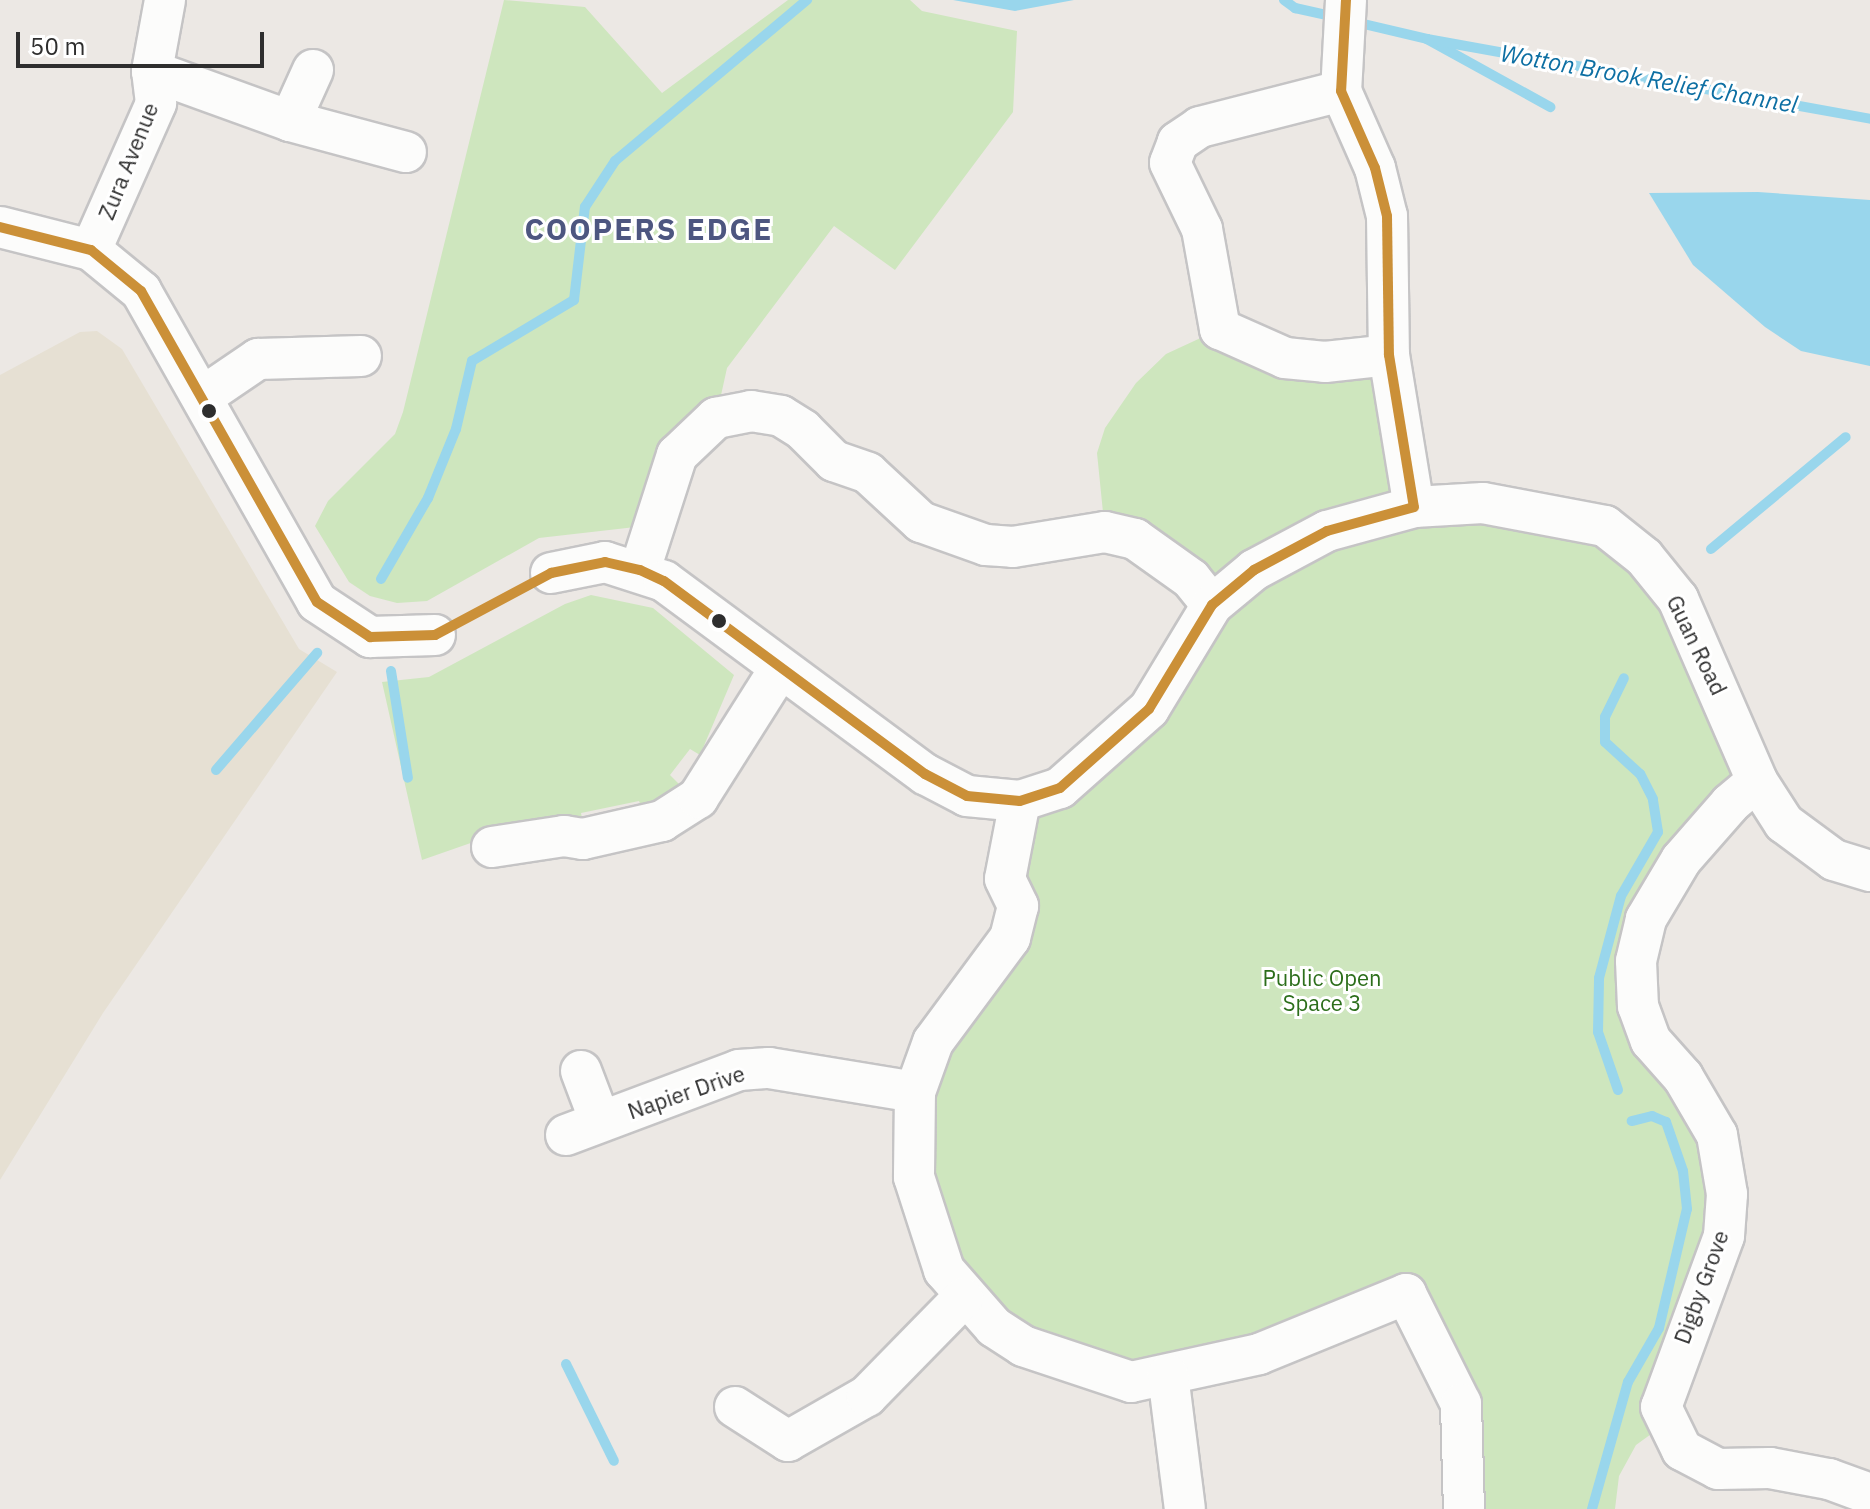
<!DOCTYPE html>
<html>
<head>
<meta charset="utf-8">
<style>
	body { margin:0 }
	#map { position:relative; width:1870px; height:1509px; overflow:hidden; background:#ece8e4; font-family:"IBM Plex Sans",sans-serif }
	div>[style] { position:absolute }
	.education>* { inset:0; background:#e6e0d3 }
	.green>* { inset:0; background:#cee6be }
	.water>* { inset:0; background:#99d6ec }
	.stream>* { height:10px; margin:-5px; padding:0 5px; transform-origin:5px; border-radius:5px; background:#99d6ec }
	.roads { filter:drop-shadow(2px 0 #c5c4c5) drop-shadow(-2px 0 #c5c4c5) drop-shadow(0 2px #c5c4c5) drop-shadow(0 -2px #c5c4c5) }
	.minor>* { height:40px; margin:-20px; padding:0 20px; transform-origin:20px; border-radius:20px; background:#fcfcfb }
	.bus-1>* { height:10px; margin:-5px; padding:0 5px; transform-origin:5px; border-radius:5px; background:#cb9038 }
	.dots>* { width:22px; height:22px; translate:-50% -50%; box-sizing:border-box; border:4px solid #fff; border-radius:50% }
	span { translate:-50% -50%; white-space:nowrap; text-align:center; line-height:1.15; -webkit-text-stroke:6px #fff; paint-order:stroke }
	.street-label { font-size:22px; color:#2e2e2e }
	.park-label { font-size:22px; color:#2c6e1b }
	.water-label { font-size:24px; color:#0d6fa3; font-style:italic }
	.district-label { font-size:30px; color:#4d5680; font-weight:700; letter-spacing:2px }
	.scale { position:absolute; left:16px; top:32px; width:248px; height:36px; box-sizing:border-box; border:4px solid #2e2e2e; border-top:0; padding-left:10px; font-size:24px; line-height:28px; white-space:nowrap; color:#2e2e2e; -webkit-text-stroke:6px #fff; paint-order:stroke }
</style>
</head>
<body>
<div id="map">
	<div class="education">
		<i style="clip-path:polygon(97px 331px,122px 349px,299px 649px,337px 672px,103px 1013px,0 1180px,0 375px,80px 332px)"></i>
	</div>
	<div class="green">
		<i style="clip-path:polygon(504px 0,585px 7px,662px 93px,788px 0,910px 0,922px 11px,1017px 31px,1013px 112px,895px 270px,834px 226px,727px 368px,716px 418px,653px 525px,539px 538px,427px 601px,397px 603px,370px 596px,349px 582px,315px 526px,328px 501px,395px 434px,403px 412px)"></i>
		<i style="clip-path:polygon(1220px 329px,1389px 355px,1414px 507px,1483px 503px,1644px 557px,1757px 781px,1636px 961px,1727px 1194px,1665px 1424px,1636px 1445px,1619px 1476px,1615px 1509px,1464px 1509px,1461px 1404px,1406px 1294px,1131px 1382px,963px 1298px,911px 1130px,983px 973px,1020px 801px,1060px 788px,1212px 605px,1105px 532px,1097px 453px,1105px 428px,1136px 383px,1166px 354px)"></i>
		<i style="clip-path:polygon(591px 595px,653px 608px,734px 675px,700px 755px,690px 749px,670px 775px,679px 784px,643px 811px,639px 801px,581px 813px,583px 823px,485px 838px,422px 860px,382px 682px,429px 677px,565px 604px)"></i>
	</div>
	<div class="water">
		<i style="clip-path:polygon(953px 0,1074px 0,1015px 11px)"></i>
		<i style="clip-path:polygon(1758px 192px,1870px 200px,1870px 366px,1801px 351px,1765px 327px,1693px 265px,1649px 193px)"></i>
	</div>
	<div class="stream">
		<i style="left:1284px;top:0;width:14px;rotate:36deg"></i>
		<i style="left:1295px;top:8px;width:42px;rotate:12.4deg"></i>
		<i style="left:1351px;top:21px;width:78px;rotate:13.3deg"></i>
		<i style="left:1427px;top:39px;width:141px;rotate:28.9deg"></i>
		<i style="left:1427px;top:39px;width:450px;rotate:10.2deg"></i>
		<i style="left:1711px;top:549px;width:175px;rotate:-39.7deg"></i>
		<i style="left:381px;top:579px;width:94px;rotate:-59.9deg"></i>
		<i style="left:428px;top:498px;width:74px;rotate:-67.9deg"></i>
		<i style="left:456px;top:429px;width:70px;rotate:-76.8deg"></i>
		<i style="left:472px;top:361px;width:119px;rotate:-30.9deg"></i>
		<i style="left:574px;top:300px;width:94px;rotate:-83.3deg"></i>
		<i style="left:585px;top:207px;width:55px;rotate:-56.9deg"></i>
		<i style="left:615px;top:161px;width:251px;rotate:-40deg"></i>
		<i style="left:391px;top:671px;width:108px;rotate:81deg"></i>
		<i style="left:216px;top:770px;width:155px;rotate:-49.2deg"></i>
		<i style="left:1618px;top:1090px;width:61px;rotate:-109deg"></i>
		<i style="left:1598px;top:1032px;width:54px;rotate:-88.9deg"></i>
		<i style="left:1599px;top:978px;width:85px;rotate:-75deg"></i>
		<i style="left:1621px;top:896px;width:74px;rotate:-60deg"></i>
		<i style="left:1658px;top:832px;width:33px;rotate:-99deg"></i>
		<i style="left:1653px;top:799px;width:28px;rotate:-117deg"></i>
		<i style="left:1640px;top:774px;width:47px;rotate:-137.6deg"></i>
		<i style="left:1605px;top:742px;width:25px;rotate:-90deg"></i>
		<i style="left:1605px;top:717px;width:43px;rotate:-64deg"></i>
		<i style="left:566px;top:1364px;width:108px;rotate:63.7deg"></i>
		<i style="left:1592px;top:1509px;width:132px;rotate:-74.2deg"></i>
		<i style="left:1628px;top:1382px;width:62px;rotate:-60.1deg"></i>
		<i style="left:1659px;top:1328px;width:122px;rotate:-76.8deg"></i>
		<i style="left:1687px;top:1209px;width:38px;rotate:-96deg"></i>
		<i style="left:1683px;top:1171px;width:52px;rotate:-109.1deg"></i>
		<i style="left:1666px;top:1122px;width:15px;rotate:-157deg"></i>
		<i style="left:1652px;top:1116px;width:21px;rotate:166deg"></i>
	</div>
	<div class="roads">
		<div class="minor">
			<i style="left:1346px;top:0;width:91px;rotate:93.1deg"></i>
			<i style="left:1341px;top:91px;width:84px;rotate:66.2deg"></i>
			<i style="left:1375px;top:168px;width:49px;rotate:76deg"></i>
			<i style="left:1387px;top:216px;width:139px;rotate:89.2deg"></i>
			<i style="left:1389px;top:355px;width:154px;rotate:80.7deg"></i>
			<i style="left:152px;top:71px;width:147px;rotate:19.9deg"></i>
			<i style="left:290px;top:121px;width:120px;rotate:15deg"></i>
			<i style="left:1341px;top:91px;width:146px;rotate:165.7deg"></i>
			<i style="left:1200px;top:127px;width:27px;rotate:146deg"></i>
			<i style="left:1178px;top:142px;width:22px;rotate:111deg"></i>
			<i style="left:1170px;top:163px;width:73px;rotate:64.1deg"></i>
			<i style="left:1202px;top:229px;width:102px;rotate:79.8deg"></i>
			<i style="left:1220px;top:329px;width:71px;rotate:24deg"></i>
			<i style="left:1285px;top:358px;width:40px;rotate:5.7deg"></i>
			<i style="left:1325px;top:362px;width:64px;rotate:-6.2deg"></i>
			<i style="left:290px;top:121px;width:56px;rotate:-65.7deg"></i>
			<i style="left:0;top:227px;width:94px;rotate:14.2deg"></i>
			<i style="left:91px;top:250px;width:65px;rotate:39.4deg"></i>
			<i style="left:141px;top:291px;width:357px;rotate:60.5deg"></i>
			<i style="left:317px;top:602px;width:64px;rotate:33.4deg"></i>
			<i style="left:370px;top:637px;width:65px;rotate:-1.8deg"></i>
			<i style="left:91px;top:250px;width:161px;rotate:-66.1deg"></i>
			<i style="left:156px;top:103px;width:32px;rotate:-97deg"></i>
			<i style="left:152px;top:71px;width:72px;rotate:-79.6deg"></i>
			<i style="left:202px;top:397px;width:68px;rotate:-34.2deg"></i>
			<i style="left:258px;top:359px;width:103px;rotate:-1.7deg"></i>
			<i style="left:640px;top:570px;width:121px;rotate:-72.2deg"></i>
			<i style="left:677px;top:455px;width:54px;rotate:-43.5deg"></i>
			<i style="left:716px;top:418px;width:36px;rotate:-11deg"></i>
			<i style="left:751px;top:411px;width:30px;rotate:9deg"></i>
			<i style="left:781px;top:416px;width:26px;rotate:32deg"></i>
			<i style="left:803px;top:430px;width:44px;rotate:45deg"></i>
			<i style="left:834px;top:461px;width:36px;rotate:19deg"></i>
			<i style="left:868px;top:473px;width:72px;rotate:42.8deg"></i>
			<i style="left:921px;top:522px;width:69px;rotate:19.5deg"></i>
			<i style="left:986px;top:545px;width:27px;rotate:4deg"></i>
			<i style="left:1013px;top:547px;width:93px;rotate:-9.3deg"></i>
			<i style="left:1105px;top:532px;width:31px;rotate:13deg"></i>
			<i style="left:1135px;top:539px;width:69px;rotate:35.5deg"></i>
			<i style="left:1191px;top:579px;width:33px;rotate:51deg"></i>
			<i style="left:551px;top:573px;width:55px;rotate:-11.5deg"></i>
			<i style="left:605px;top:562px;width:62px;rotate:17.9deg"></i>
			<i style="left:664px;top:581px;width:325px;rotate:36.5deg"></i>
			<i style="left:925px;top:774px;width:47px;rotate:27.6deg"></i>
			<i style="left:967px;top:796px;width:53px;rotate:5.4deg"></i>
			<i style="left:1020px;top:801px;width:42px;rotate:-18deg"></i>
			<i style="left:1060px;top:788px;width:119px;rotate:-41.6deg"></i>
			<i style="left:1149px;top:709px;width:122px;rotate:-58.8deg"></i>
			<i style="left:1212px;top:605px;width:55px;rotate:-39.8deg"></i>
			<i style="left:1254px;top:570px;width:83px;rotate:-28.1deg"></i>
			<i style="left:1327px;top:531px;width:90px;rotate:-15.4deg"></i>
			<i style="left:1414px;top:507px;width:69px;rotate:-3.3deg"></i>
			<i style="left:1483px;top:503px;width:124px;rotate:10.7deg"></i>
			<i style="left:1605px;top:526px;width:50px;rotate:38.5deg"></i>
			<i style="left:1644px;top:557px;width:54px;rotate:51deg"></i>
			<i style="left:1678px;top:599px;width:198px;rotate:66.5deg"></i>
			<i style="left:1757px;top:781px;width:50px;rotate:57.3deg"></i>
			<i style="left:1784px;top:823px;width:62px;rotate:36.5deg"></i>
			<i style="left:1834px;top:860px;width:38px;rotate:17deg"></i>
			<i style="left:1757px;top:781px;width:35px;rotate:140deg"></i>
			<i style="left:1730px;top:804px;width:74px;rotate:131.2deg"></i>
			<i style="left:1681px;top:860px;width:69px;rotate:120.7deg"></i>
			<i style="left:1646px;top:919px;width:43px;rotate:103.4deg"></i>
			<i style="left:1636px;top:961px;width:45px;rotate:87.5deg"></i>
			<i style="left:1638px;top:1006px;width:37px;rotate:70deg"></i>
			<i style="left:1651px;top:1041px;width:48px;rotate:48.4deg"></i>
			<i style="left:1683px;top:1077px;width:67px;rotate:59.6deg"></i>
			<i style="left:1717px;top:1135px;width:60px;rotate:80.4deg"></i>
			<i style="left:1727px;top:1194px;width:42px;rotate:94.1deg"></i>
			<i style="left:1724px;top:1236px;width:182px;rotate:110.2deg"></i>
			<i style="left:1661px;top:1407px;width:48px;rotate:64deg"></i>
			<i style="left:1682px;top:1450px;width:41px;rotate:27.8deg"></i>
			<i style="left:1718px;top:1469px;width:52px;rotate:-1.1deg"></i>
			<i style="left:1770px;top:1468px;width:60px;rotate:10.6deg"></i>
			<i style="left:1829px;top:1479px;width:44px;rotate:20.1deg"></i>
			<i style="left:1020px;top:801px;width:79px;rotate:100.9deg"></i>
			<i style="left:1005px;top:879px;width:30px;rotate:64deg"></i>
			<i style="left:1018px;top:906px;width:33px;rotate:104deg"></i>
			<i style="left:1010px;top:938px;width:129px;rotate:126.5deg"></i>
			<i style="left:933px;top:1042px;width:53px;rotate:109.8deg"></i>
			<i style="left:915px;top:1092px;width:85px;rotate:90.7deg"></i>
			<i style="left:914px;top:1177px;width:98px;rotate:72.1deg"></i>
			<i style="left:944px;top:1270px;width:76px;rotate:48.7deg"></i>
			<i style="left:994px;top:1327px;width:35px;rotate:33deg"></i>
			<i style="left:1023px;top:1346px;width:114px;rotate:18.4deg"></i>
			<i style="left:1131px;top:1382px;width:131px;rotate:-12.3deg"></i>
			<i style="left:1259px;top:1354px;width:159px;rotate:-22.2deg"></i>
			<i style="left:1406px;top:1294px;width:123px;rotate:63.4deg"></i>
			<i style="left:1461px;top:1404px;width:105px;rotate:88.4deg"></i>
			<i style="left:492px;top:847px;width:73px;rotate:-8.7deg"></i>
			<i style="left:564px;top:836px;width:19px;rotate:9deg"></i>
			<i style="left:583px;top:839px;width:81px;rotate:-12.8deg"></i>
			<i style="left:662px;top:821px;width:43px;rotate:-32.6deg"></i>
			<i style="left:698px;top:798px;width:151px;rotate:-57.7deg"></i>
			<i style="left:581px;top:1071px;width:53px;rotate:69.2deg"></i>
			<i style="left:566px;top:1135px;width:185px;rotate:-20.6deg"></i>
			<i style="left:739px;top:1070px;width:30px;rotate:-4deg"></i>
			<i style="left:769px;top:1068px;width:148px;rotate:9.3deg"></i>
			<i style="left:1168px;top:1375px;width:135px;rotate:82.8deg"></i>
			<i style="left:735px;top:1407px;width:63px;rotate:32.7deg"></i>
			<i style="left:788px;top:1441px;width:91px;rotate:-29.7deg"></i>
			<i style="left:867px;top:1396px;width:137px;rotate:-45.6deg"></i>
		</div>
	</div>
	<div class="bus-1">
		<i style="left:1346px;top:0;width:91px;rotate:93.1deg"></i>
		<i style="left:1341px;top:91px;width:84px;rotate:66.2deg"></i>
		<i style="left:1375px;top:168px;width:49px;rotate:76deg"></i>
		<i style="left:1387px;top:216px;width:139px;rotate:89.2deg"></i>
		<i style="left:1389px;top:355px;width:154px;rotate:80.7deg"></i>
		<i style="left:0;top:227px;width:94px;rotate:14.2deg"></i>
		<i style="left:91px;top:250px;width:65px;rotate:39.4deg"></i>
		<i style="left:141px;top:291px;width:357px;rotate:60.5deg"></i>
		<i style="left:317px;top:602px;width:64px;rotate:33.4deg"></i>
		<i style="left:370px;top:637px;width:65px;rotate:-1.8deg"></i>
		<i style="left:435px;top:635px;width:132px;rotate:-28.1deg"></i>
		<i style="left:551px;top:573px;width:55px;rotate:-11.5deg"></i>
		<i style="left:605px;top:562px;width:36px;rotate:13deg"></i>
		<i style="left:640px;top:570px;width:26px;rotate:25deg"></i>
		<i style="left:664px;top:581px;width:325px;rotate:36.5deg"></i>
		<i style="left:925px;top:774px;width:47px;rotate:27.6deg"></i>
		<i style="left:967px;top:796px;width:53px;rotate:5.4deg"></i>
		<i style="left:1020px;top:801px;width:42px;rotate:-18deg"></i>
		<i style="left:1060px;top:788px;width:119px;rotate:-41.6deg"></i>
		<i style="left:1149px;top:709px;width:122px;rotate:-58.8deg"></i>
		<i style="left:1212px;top:605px;width:55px;rotate:-39.8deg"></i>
		<i style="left:1254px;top:570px;width:83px;rotate:-28.1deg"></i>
		<i style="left:1327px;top:531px;width:90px;rotate:-15.4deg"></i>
	</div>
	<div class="dots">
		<i style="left:209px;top:411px;background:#2e2e2e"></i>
		<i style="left:719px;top:621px;background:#2e2e2e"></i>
	</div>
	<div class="street-label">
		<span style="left:128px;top:161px;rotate:-68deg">Zura Avenue</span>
		<span style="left:1697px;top:645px;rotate:64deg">Guan Road</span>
		<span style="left:686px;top:1092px;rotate:-19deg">Napier Drive</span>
		<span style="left:1701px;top:1287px;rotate:-70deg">Digby Grove</span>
	</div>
	<div class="park-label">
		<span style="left:1322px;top:990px">Public Open<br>Space 3</span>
	</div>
	<div class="water-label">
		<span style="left:1649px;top:79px;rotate:10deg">Wotton Brook Relief Channel</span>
	</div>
	<div class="district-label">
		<span style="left:649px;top:229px">COOPERS EDGE</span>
	</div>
	<div class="scale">50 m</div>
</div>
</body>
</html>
